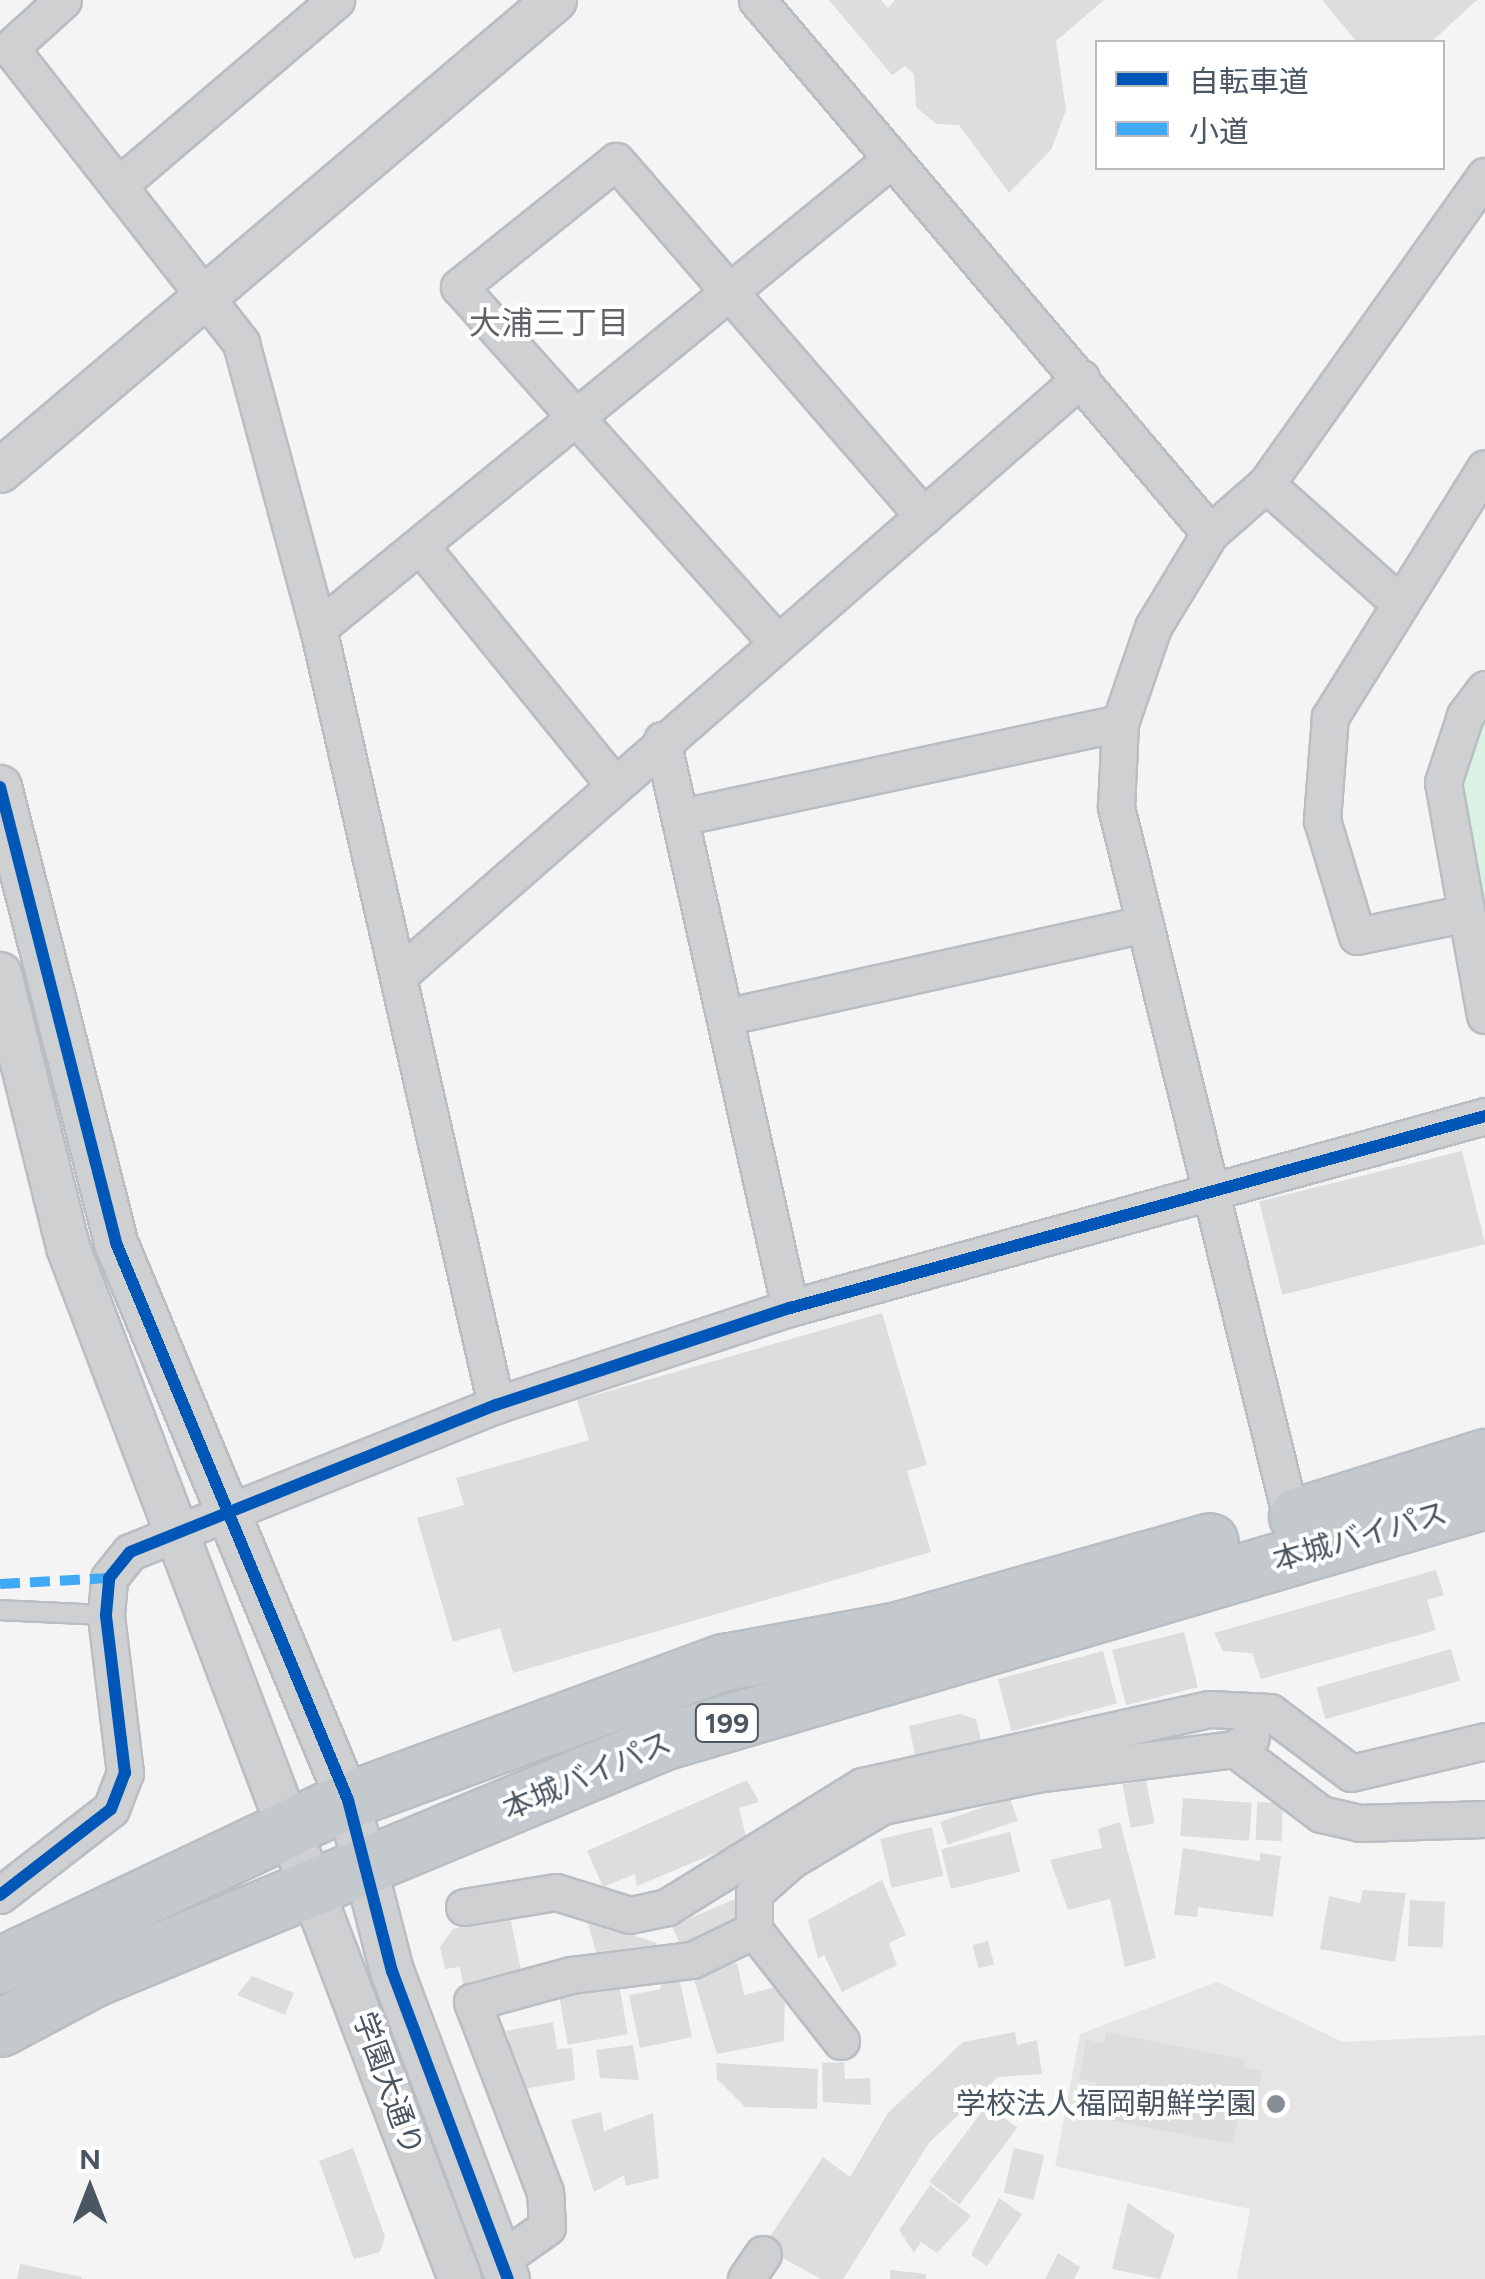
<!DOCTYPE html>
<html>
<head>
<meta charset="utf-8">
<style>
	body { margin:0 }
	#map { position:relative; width:1485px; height:2279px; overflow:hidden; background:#f4f4f4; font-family:Figtree,"Noto Sans JP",sans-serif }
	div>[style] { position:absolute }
	.education>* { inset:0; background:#e6e5e6 }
	.green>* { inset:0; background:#d9f2e3 }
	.building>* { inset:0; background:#ddddde; transform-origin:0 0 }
	.roads { filter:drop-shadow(2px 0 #b9bec3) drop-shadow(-2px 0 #b9bec3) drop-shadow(0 2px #b9bec3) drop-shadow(0 -2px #b9bec3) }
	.service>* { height:18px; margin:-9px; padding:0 9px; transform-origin:9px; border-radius:9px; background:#ced0d2 }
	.minor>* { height:35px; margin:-17.5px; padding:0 17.5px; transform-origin:17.5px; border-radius:17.5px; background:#ced0d2 }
	.tertiary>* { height:42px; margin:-21px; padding:0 21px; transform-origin:21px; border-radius:21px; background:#ced0d2 }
	.trunk>* { height:55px; margin:-27.5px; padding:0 27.5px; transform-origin:27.5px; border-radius:27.5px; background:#c4c9cd }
	.quiet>* { height:10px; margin-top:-5px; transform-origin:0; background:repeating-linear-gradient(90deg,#3fa9f5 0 20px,transparent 0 30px) }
	.cycleway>* { height:12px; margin:-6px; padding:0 6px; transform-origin:6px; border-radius:6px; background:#0057b8 }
	.dots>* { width:28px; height:28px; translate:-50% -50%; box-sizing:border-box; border:5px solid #fff; border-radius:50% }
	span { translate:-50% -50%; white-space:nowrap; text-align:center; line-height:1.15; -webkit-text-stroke:8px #fff; paint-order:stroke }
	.shield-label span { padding:2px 8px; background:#fff; border:2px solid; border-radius:8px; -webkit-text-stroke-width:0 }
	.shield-label { font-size:28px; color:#4a5661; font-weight:700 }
	.street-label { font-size:30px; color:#4a5661 }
	.poi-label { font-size:30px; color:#4a5661 }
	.right { translate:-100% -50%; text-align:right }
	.neighbourhood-label { font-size:32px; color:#5f6368 }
	.legend { position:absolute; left:1095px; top:40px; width:350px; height:130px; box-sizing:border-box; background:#fff; border:2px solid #b7bbc0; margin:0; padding:12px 18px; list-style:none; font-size:30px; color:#4a5661 }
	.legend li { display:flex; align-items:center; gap:20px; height:50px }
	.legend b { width:50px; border:2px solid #b7bbc0 }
	.north { position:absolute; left:40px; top:2139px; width:100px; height:100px; -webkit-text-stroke:8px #fff; paint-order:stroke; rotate:0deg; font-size:28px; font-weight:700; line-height:40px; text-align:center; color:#4a5661 }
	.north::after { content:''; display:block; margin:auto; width:35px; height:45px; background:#4a5661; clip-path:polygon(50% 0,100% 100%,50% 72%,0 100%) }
</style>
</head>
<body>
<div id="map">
	<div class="education">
		<i style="clip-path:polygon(1217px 1982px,1343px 2042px,1485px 2035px,1485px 2279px,1237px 2279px,1250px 2209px,1055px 2166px,1080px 2034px)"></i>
	</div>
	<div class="green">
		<i style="clip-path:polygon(1485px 719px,1485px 946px,1458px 783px)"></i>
	</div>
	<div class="building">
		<i style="clip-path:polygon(829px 0,881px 0,888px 8px,895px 0,1104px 0,1056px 41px,1066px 110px,1051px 150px,1009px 193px,959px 125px,936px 124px,916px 107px,914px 74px,905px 66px,892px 75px)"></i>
		<i style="clip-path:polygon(1322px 0,1477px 0,1431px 42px,1357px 42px)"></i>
		<i style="left:1462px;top:1151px;width:96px;height:209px;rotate:76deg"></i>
		<i style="clip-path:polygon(882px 1313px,927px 1465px,907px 1471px,931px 1552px,513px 1673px,500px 1628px,453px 1642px,417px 1518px,464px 1505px,456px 1478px,589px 1440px,577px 1400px)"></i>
		<i style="clip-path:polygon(1436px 1570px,1444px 1595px,1427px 1600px,1436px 1630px,1261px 1679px,1252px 1653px,1223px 1651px,1214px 1633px)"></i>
		<i style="left:1184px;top:1632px;width:57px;height:74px;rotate:76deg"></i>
		<i style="left:1451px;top:1649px;width:33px;height:140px;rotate:74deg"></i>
		<i style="left:1103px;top:1651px;width:54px;height:109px;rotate:75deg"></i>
		<i style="clip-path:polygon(960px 1714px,976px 1719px,981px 1740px,915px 1755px,909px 1726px)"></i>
		<i style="clip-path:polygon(747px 1780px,759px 1802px,739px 1808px,747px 1840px,637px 1886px,635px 1874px,603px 1887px,587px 1851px)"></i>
		<i style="left:1146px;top:1780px;width:44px;height:24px;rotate:79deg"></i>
		<i style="left:1010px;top:1798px;width:24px;height:74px;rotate:71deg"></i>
		<i style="left:1183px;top:1798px;width:69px;height:38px;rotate:4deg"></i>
		<i style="left:1257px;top:1802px;width:26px;height:38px;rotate:2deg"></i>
		<i style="clip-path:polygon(1120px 1822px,1156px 1958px,1125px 1967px,1110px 1899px,1068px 1910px,1050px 1860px,1102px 1848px,1098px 1829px)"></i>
		<i style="left:932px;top:1827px;width:50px;height:53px;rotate:77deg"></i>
		<i style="left:1010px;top:1832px;width:41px;height:71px;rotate:76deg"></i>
		<i style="clip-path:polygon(1183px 1848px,1260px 1861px,1260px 1853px,1281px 1856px,1273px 1917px,1198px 1907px,1197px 1917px,1174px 1915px)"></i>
		<i style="clip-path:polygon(882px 1880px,906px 1935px,889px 1943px,897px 1965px,842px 1992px,824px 1955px,818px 1959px,808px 1920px)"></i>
		<i style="clip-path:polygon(1363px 1890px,1406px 1893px,1395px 1962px,1320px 1949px,1329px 1896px,1360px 1903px)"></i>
		<i style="clip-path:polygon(737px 1898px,743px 1913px,682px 1948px,672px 1926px)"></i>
		<i style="left:1410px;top:1900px;width:35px;height:46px;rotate:3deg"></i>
		<i style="clip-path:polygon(510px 1916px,522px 1976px,464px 1989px,460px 1967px,445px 1969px,440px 1947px,453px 1929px)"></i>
		<i style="clip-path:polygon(587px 1920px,657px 1943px,657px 1953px,597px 1955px)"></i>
		<i style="left:988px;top:1941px;width:24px;height:16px;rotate:75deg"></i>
		<i style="clip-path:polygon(737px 1963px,744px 1995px,785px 1985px,784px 2041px,717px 2054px,692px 1973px)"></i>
		<i style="clip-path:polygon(678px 1973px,692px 2037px,640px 2048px,629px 1995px,661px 1989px,660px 1978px)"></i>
		<i style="clip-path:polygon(252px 1976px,294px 1993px,285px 2015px,237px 1995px)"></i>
		<i style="left:619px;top:1984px;width:51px;height:61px;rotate:80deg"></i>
		<i style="clip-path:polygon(553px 2022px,557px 2049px,572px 2048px,575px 2080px,524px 2089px,506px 2031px)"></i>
		<i style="clip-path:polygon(1015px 2032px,1017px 2045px,1037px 2040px,1042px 2074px,998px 2077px,929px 2143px,843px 2279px,821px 2279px,763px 2247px,823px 2157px,850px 2177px,888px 2113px,963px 2042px)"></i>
		<i style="clip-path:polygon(1106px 2032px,1246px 2060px,1245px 2068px,1262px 2071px,1253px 2112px,1240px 2109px,1232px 2144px,1090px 2116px,1097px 2082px,1079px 2079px,1086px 2039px,1104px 2044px)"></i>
		<i style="clip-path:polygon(633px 2045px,639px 2080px,600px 2078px,596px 2050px)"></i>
		<i style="clip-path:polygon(844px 2062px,845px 2079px,870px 2078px,871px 2105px,823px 2102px,822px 2063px)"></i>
		<i style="clip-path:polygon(716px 2063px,818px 2069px,817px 2109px,745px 2107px,717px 2079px)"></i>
		<i style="left:987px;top:2105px;width:38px;height:96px;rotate:37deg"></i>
		<i style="clip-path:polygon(601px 2112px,604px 2131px,653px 2113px,659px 2178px,626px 2186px,624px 2175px,594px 2192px,571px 2120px)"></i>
		<i style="clip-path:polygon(353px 2148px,385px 2237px,380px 2252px,354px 2259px,319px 2161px)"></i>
		<i style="left:1014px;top:2148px;width:31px;height:46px;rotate:13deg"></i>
		<i style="clip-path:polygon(930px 2185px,971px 2216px,937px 2253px,921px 2242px,914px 2253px,899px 2230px)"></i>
		<i style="clip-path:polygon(999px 2198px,1022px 2214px,987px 2266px,971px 2255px)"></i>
		<i style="clip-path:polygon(1128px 2203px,1175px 2235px,1160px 2279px,1112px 2269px)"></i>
		<i style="clip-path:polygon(1058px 2253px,1080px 2267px,1074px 2279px,1045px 2279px)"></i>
		<i style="clip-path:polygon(20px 2264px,82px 2277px,82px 2279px,17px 2279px)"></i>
		<i style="clip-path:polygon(890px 2270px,926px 2274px,926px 2279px,890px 2279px)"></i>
	</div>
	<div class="roads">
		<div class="service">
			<i style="left:0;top:1610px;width:106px;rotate:2.7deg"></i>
		</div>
		<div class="minor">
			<i style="left:63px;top:0;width:72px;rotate:137.8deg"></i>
			<i style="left:10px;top:48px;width:375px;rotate:51.9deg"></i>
			<i style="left:241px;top:343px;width:295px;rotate:74.9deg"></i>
			<i style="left:757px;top:0;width:699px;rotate:49.64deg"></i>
			<i style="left:120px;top:184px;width:284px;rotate:-40.4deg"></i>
			<i style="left:1266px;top:484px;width:174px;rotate:41.7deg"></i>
			<i style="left:422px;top:548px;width:301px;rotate:50.9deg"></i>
			<i style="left:774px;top:639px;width:472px;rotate:-131.8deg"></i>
			<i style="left:459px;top:287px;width:201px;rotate:-38.7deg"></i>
			<i style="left:616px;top:161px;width:470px;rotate:49.1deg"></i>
			<i style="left:1485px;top:689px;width:34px;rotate:127deg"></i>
			<i style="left:1465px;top:716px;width:70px;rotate:108.4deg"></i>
			<i style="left:1443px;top:782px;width:237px;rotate:79.8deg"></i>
			<i style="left:1120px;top:723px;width:102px;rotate:-71deg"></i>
			<i style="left:1153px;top:627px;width:110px;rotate:-58.8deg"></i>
			<i style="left:1210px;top:533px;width:74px;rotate:-41.2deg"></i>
			<i style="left:1266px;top:484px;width:378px;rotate:-54.6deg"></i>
			<i style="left:662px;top:740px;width:582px;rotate:77.3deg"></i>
			<i style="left:681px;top:817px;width:449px;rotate:-12.1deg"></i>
			<i style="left:1120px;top:723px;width:84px;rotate:92.7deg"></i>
			<i style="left:1116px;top:807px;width:732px;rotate:76.17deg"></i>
			<i style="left:1462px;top:914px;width:107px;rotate:168.2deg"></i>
			<i style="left:1357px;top:936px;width:121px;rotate:-106.8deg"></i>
			<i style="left:1322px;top:820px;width:103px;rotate:-85.6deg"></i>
			<i style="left:1330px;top:717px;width:293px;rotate:-58.1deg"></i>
			<i style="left:400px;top:974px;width:905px;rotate:-41.19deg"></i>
			<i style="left:729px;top:1016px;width:424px;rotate:-12.5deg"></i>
			<i style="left:496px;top:1405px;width:797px;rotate:-102.9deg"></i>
			<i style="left:318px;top:628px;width:736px;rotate:-39.27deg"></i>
			<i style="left:1251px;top:1737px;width:20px;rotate:143deg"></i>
			<i style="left:1235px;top:1749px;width:108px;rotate:37.1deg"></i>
			<i style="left:1321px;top:1814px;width:39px;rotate:13deg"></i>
			<i style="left:1359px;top:1823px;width:126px;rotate:-1.8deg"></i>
			<i style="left:0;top:1895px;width:140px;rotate:-37.8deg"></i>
			<i style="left:111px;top:1809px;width:39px;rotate:-69deg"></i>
			<i style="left:125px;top:1773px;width:159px;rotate:-96.9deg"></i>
			<i style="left:106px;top:1615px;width:37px;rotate:-85deg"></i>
			<i style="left:109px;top:1578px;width:33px;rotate:-51deg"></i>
			<i style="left:130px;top:1552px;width:394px;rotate:-21.9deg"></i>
			<i style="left:496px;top:1405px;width:310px;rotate:-18.3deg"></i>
			<i style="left:790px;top:1308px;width:721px;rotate:-15.44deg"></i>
			<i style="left:464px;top:1907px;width:93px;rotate:-9.3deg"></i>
			<i style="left:556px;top:1892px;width:77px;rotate:17.3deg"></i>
			<i style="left:630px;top:1915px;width:38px;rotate:-12deg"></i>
			<i style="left:667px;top:1907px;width:229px;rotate:-31.8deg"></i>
			<i style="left:862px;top:1786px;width:356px;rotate:-12.5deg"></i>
			<i style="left:1210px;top:1709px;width:60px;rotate:2.9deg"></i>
			<i style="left:1270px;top:1712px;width:101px;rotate:37deg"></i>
			<i style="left:1351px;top:1773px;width:138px;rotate:-13.4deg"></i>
			<i style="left:841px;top:2041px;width:141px;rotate:-128.1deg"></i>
			<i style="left:754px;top:1930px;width:37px;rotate:-90deg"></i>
			<i style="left:754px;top:1893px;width:50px;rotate:-41.7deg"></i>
			<i style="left:791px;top:1860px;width:106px;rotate:-30.7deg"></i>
			<i style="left:882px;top:1806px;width:157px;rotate:-11.7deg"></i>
			<i style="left:1036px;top:1774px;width:201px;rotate:-7.2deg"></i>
			<i style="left:503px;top:2258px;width:54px;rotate:-35.2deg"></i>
			<i style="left:547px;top:2227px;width:35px;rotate:-93deg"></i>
			<i style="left:545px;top:2192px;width:204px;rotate:-111deg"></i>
			<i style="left:472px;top:2002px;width:103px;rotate:-15.3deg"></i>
			<i style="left:571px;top:1975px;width:122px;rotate:-7.1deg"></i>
			<i style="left:692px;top:1960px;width:69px;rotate:-25.8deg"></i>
			<i style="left:746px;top:2279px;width:30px;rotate:-56deg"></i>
		</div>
		<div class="tertiary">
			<i style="left:0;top:471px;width:728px;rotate:-40.32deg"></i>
			<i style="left:0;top:787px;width:471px;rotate:75.7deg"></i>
			<i style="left:116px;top:1243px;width:603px;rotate:67.39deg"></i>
			<i style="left:348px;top:1800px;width:177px;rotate:75.6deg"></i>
			<i style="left:392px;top:1971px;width:329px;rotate:69.4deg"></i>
			<i style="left:0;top:974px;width:281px;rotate:76deg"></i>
			<i style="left:68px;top:1247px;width:1104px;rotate:69.2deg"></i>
		</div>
		<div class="trunk">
			<i style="left:1297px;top:1516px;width:197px;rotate:-17.4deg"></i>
			<i style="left:0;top:1965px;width:385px;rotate:-25.4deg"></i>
			<i style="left:348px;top:1800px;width:401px;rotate:-20.2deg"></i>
			<i style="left:724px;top:1662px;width:177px;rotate:-10.4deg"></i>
			<i style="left:898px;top:1630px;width:324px;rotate:-15.9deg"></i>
			<i style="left:0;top:2028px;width:106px;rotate:-28deg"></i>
			<i style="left:94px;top:1978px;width:618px;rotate:-22.54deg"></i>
			<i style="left:665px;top:1741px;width:855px;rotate:-16.38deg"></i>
		</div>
	</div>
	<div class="quiet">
		<i style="left:0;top:1584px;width:109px;rotate:-3.2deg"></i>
	</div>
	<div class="cycleway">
		<i style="left:0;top:787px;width:471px;rotate:75.7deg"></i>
		<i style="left:116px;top:1243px;width:603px;rotate:67.39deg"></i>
		<i style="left:348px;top:1800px;width:177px;rotate:75.6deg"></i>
		<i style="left:392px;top:1971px;width:329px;rotate:69.4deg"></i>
		<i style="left:0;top:1895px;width:140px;rotate:-37.8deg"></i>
		<i style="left:111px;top:1809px;width:39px;rotate:-69deg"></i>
		<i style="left:125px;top:1773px;width:159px;rotate:-96.9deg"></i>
		<i style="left:106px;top:1615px;width:37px;rotate:-85deg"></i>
		<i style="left:109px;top:1578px;width:33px;rotate:-51deg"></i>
		<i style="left:130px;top:1552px;width:394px;rotate:-21.9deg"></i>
		<i style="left:496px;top:1405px;width:310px;rotate:-18.3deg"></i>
		<i style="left:790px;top:1308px;width:721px;rotate:-15.44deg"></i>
	</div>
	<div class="dots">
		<i style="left:1276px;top:2104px;background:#868d94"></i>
	</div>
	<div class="shield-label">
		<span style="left:727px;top:1723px">199</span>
	</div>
	<div class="street-label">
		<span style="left:1360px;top:1537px;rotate:-16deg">本城バイパス</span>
		<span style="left:587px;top:1776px;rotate:-23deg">本城バイパス</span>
		<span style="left:388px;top:2084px;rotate:70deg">学園大通り</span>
	</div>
	<div class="poi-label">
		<span class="right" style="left:1256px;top:2104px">学校法人福岡朝鮮学園</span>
	</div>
	<div class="neighbourhood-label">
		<span style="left:549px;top:323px">大浦三丁目</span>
	</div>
	<ul class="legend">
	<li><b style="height:12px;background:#0057b8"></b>自転車道</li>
	<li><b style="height:12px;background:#3fa9f5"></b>小道</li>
	</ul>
	<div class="north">N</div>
</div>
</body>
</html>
